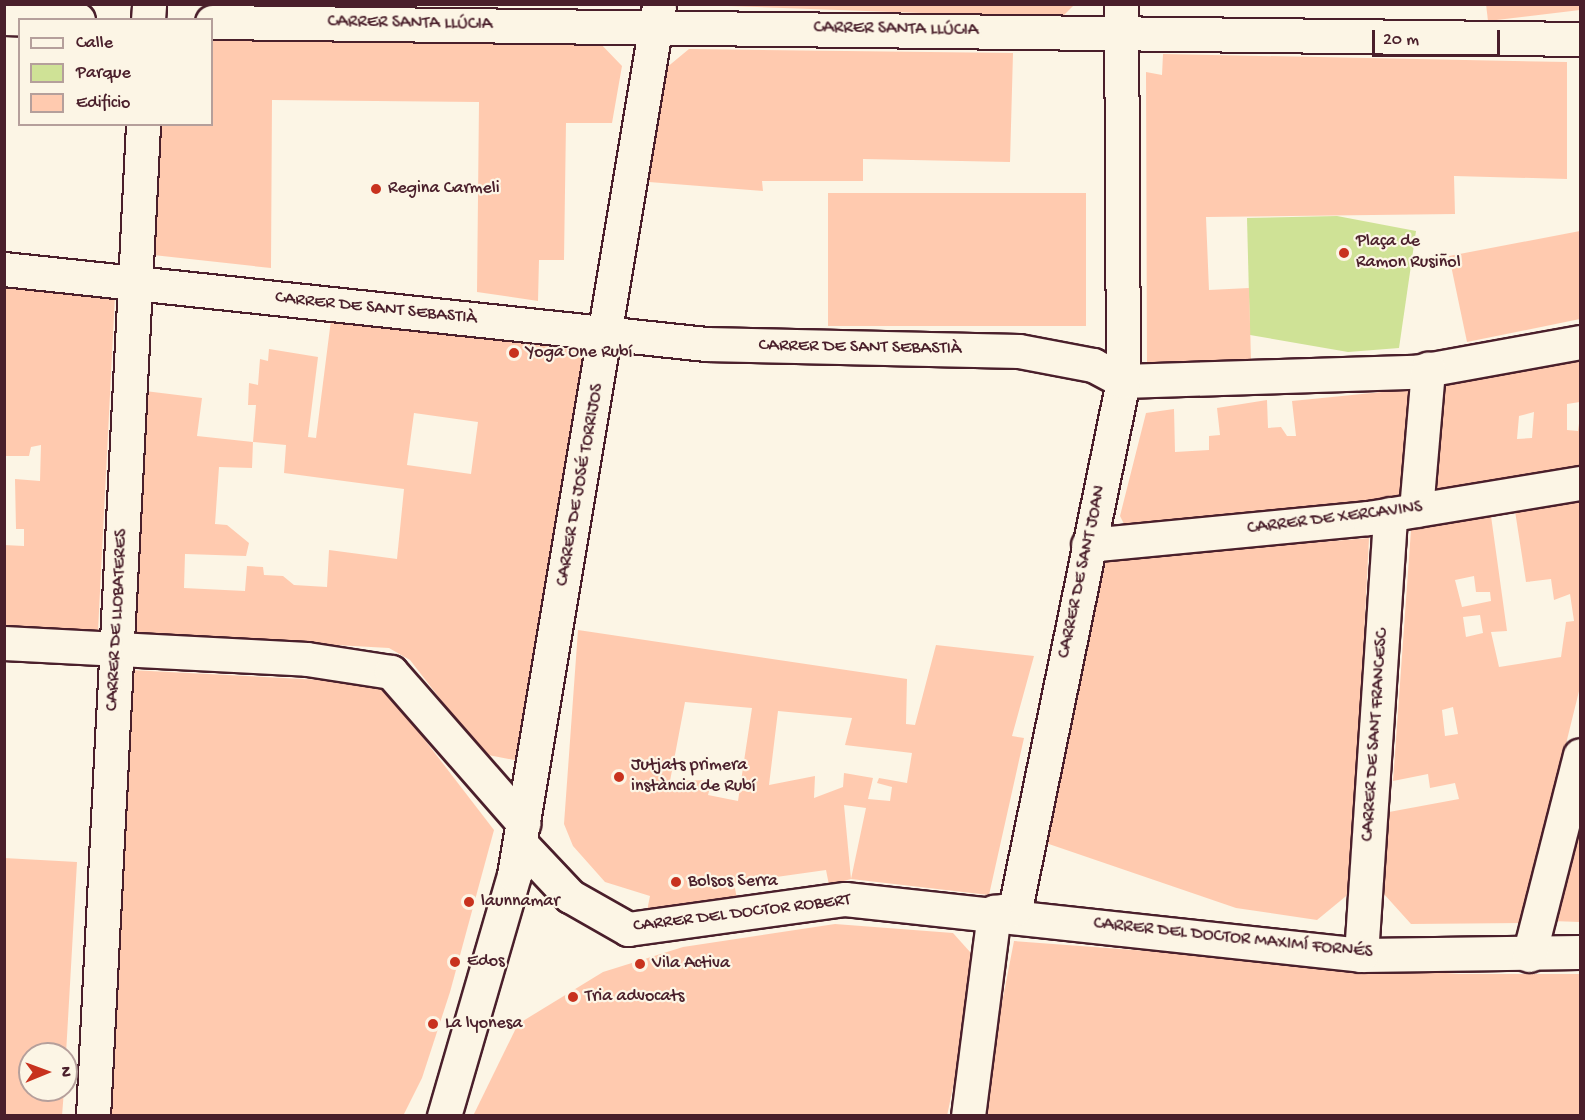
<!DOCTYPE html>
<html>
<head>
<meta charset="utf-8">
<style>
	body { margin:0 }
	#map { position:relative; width:1585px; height:1120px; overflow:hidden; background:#fcf5e5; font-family:"Gochi Hand",sans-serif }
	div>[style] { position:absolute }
	.green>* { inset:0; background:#cfe296 }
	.building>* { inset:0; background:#ffcaaf; transform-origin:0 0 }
	.roads { filter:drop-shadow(2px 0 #4a1f2b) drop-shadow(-2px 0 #4a1f2b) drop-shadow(0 2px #4a1f2b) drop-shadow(0 -2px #4a1f2b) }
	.street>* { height:33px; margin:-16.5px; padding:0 16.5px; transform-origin:16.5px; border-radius:16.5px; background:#fcf5e5 }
	.dots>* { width:16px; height:16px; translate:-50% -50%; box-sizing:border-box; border:3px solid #fcf5e5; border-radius:50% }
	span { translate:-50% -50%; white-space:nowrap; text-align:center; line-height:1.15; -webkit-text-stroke:4.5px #fcf5e5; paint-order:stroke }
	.street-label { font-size:18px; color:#4a1f2b }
	.poi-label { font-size:18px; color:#4a1f2b }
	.left { translate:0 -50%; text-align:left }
	.frame { position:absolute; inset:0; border:6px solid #4a1f2b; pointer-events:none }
	.legend { position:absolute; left:18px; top:18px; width:195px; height:108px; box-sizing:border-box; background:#fcf5e5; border:2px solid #b59f9b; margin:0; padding:8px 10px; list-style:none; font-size:18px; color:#4a1f2b }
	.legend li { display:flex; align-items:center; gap:12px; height:30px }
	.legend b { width:30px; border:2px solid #b59f9b }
	.north { position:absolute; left:18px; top:1042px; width:60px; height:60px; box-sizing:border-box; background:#fcf5e5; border:2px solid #b59f9b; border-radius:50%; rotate:89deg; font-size:16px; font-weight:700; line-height:24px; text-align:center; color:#4a1f2b }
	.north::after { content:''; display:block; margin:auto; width:21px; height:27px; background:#c8321e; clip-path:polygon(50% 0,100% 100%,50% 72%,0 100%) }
	.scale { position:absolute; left:1372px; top:30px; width:128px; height:27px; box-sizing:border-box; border:3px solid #4a1f2b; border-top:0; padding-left:8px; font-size:18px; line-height:21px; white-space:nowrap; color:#4a1f2b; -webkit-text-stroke:4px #fcf5e5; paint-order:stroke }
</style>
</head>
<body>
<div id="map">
	<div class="green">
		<i style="clip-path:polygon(1337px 216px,1416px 231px,1399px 348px,1348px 352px,1250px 335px,1247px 218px)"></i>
	</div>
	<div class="building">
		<i style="clip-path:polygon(670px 4px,1075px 4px,1061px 18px)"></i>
		<i style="clip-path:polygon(1486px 4px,1580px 4px,1580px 10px,1488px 21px)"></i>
		<i style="clip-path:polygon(212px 35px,596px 39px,622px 66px,612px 123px,566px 123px,564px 260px,539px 260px,538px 301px,477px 292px,479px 102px,272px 100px,271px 268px,144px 254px,152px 124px,212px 124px)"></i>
		<i style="clip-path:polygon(689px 49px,1013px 53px,1010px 162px,863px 159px,863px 181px,762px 181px,763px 191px,649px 182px,660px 73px)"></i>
		<i style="clip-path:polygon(1163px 54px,1567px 62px,1567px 179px,1454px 176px,1455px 214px,1206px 217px,1209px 290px,1249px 288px,1251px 360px,1147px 370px,1146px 72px,1162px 75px)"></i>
		<i style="left:828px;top:193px;width:258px;height:133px"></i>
		<i style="clip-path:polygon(1580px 231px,1580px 319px,1467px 342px,1449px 256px)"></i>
		<i style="clip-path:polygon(4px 287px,115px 296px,98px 631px,4px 628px,4px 545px,24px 546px,24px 529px,16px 529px,15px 479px,40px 481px,41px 445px,31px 447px,29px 456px,4px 456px)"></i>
		<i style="clip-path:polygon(evenodd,331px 320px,585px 351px,519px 761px,483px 754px,410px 660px,389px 648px,133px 634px,145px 391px,202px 398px,197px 436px,253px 442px,252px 468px,219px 467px,215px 524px,227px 525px,249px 543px,246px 556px,185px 554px,184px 588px,245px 591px,247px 566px,263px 567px,264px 575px,283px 576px,294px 585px,327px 587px,329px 550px,397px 559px,404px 489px,284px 473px,286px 445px,253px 442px,256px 405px,248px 405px,249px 383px,258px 385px,260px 359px,268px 361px,269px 349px,318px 357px,308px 437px,316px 438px,331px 320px,414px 413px,478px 422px,471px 474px,407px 465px,414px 413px)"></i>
		<i style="clip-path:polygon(evenodd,1580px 359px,1580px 402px,1567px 404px,1567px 430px,1578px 431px,1580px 416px,1580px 472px,1426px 500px,1433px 386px,1580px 359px,1534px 412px,1532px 438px,1517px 439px,1519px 416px,1534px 412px)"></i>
		<i style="clip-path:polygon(1412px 389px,1406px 501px,1124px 524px,1120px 516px,1146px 413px,1174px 409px,1175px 452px,1209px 450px,1209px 436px,1220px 435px,1217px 408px,1267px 400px,1268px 428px,1281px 427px,1287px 436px,1296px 436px,1292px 401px)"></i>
		<i style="clip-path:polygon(evenodd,1580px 499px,1580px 687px,1522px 923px,1411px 924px,1383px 893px,1389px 812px,1459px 799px,1455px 783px,1430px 788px,1428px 774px,1393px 781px,1411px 530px,1491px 516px,1507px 631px,1491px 632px,1499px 667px,1561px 657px,1566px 622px,1574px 621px,1570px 594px,1554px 600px,1551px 579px,1526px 582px,1515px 511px,1580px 499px,1474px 576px,1476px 592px,1490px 592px,1491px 601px,1462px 607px,1455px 580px,1474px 576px,1580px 499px,1480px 615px,1483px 633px,1466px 637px,1463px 617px,1480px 615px,1580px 499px,1453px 707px,1458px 734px,1445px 736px,1442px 710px,1453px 707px)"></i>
		<i style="clip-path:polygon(1369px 538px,1351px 892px,1317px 920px,1236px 908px,1043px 842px,1106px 560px)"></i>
		<i style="clip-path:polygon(evenodd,578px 630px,907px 679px,906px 724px,915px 725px,936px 645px,1034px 656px,1012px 736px,1024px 738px,989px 895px,851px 879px,866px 808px,844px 805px,851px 879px,829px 885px,826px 870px,734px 883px,737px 899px,647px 911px,650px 896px,605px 882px,573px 846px,564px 824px,578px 630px,685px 702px,752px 708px,738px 801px,708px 795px,712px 780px,670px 781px,685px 702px,578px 630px,778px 711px,852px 718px,845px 745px,912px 753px,907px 783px,879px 778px,877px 783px,892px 787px,890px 801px,868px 799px,873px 778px,844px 773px,843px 787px,814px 798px,815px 776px,769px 785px,778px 711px)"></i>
		<i style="clip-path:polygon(130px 670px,381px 683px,494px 830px,450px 992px,422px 1078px,403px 1116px,109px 1116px)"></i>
		<i style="clip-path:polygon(1580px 825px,1580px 922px,1552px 921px,1573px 827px)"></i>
		<i style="clip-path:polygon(4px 858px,77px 862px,66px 1054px,30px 1054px,30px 1090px,64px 1090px,62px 1116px,4px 1116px)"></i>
		<i style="clip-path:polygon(835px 924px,953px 933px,979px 962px,947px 1116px,473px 1116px,518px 1024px,603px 972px,683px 947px)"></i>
		<i style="clip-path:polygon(1014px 941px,1459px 974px,1580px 974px,1580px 1116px,980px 1116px)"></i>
	</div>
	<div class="roads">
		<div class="street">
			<i style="left:4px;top:18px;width:74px;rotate:1.5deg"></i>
			<i style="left:148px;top:20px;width:16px;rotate:-86deg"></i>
			<i style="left:212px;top:22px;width:1368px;rotate:0.71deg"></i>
			<i style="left:4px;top:269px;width:706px;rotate:6.1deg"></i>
			<i style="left:706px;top:344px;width:313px;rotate:1.3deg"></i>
			<i style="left:1019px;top:351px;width:75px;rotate:10.7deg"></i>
			<i style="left:1093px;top:365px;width:34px;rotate:28deg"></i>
			<i style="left:1123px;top:381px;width:292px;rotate:-1.8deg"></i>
			<i style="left:1415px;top:372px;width:168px;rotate:-10.3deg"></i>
			<i style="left:1416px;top:510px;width:142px;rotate:-85.1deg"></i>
			<i style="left:1088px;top:545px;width:281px;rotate:-5.5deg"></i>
			<i style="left:1368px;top:518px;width:215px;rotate:-9.4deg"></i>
			<i style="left:4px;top:643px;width:303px;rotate:3deg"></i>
			<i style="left:307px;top:659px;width:85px;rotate:8.8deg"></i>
			<i style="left:391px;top:672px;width:201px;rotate:48.8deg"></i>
			<i style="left:520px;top:843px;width:73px;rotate:46.7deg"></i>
			<i style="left:570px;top:896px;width:67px;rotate:29.6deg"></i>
			<i style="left:628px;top:929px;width:219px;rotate:-7.9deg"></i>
			<i style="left:845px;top:899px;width:519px;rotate:6.19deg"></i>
			<i style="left:1361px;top:955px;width:219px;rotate:-0.8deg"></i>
			<i style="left:994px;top:912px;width:21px;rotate:-8deg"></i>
			<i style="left:1015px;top:909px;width:539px;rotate:-78.44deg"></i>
			<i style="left:1123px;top:381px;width:377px;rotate:-90.3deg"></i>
			<i style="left:1361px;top:955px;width:442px;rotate:-86.2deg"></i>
			<i style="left:1529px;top:955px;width:206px;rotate:-75.7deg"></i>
			<i style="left:93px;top:1116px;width:993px;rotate:-87.11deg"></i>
			<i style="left:444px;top:1116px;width:251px;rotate:-73.8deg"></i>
			<i style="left:514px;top:875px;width:881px;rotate:-80.53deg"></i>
			<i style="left:968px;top:1116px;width:206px;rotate:-82.7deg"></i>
		</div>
	</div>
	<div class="dots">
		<i style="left:376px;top:189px;background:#c8321e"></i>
		<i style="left:1344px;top:253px;background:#c8321e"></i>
		<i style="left:514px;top:353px;background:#c8321e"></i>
		<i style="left:619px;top:777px;background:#c8321e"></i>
		<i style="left:676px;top:882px;background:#c8321e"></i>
		<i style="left:469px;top:902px;background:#c8321e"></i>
		<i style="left:455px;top:962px;background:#c8321e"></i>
		<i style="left:640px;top:964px;background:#c8321e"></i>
		<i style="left:573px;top:997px;background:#c8321e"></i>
		<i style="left:433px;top:1024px;background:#c8321e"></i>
	</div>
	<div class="street-label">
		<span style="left:410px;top:24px;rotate:1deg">CARRER SANTA LLÚCIA</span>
		<span style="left:896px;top:30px;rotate:1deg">CARRER SANTA LLÚCIA</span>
		<span style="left:376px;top:309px;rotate:6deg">CARRER DE SANT SEBASTIÀ</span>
		<span style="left:860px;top:348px;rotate:1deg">CARRER DE SANT SEBASTIÀ</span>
		<span style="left:581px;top:485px;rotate:-80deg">CARRER DE JOSÉ TORRIJOS</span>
		<span style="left:1335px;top:519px;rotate:-7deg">CARRER DE XERCAVINS</span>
		<span style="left:1083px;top:572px;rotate:-78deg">CARRER DE SANT JOAN</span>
		<span style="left:118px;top:620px;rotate:-87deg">CARRER DE LLOBATERES</span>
		<span style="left:1376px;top:735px;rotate:-86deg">CARRER DE SANT FRANCESC</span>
		<span style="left:742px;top:914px;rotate:-7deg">CARRER DEL DOCTOR ROBERT</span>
		<span style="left:1233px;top:939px;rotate:6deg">CARRER DEL DOCTOR MAXIMÍ FORNÉS</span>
	</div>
	<div class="poi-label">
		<span class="left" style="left:388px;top:189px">Regina Carmeli</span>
		<span class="left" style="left:1356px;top:253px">Plaça de<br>Ramon Rusiñol</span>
		<span class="left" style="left:526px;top:353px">Yoga One Rubí</span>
		<span class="left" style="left:631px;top:777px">Jutjats primera<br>instància de Rubí</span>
		<span class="left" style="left:688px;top:882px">Bolsos Serra</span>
		<span class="left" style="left:481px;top:902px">launnamar</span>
		<span class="left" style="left:467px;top:962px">Edos</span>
		<span class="left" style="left:652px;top:964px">Vila Activa</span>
		<span class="left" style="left:585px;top:997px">Tria advocats</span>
		<span class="left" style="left:445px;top:1024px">La lyonesa</span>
	</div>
	<div class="frame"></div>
	<ul class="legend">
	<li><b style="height:8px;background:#fcf5e5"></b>Calle</li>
	<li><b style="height:16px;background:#cfe296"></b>Parque</li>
	<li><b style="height:16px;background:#ffcaaf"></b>Edificio</li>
	</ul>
	<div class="north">N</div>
	<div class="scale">20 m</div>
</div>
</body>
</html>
